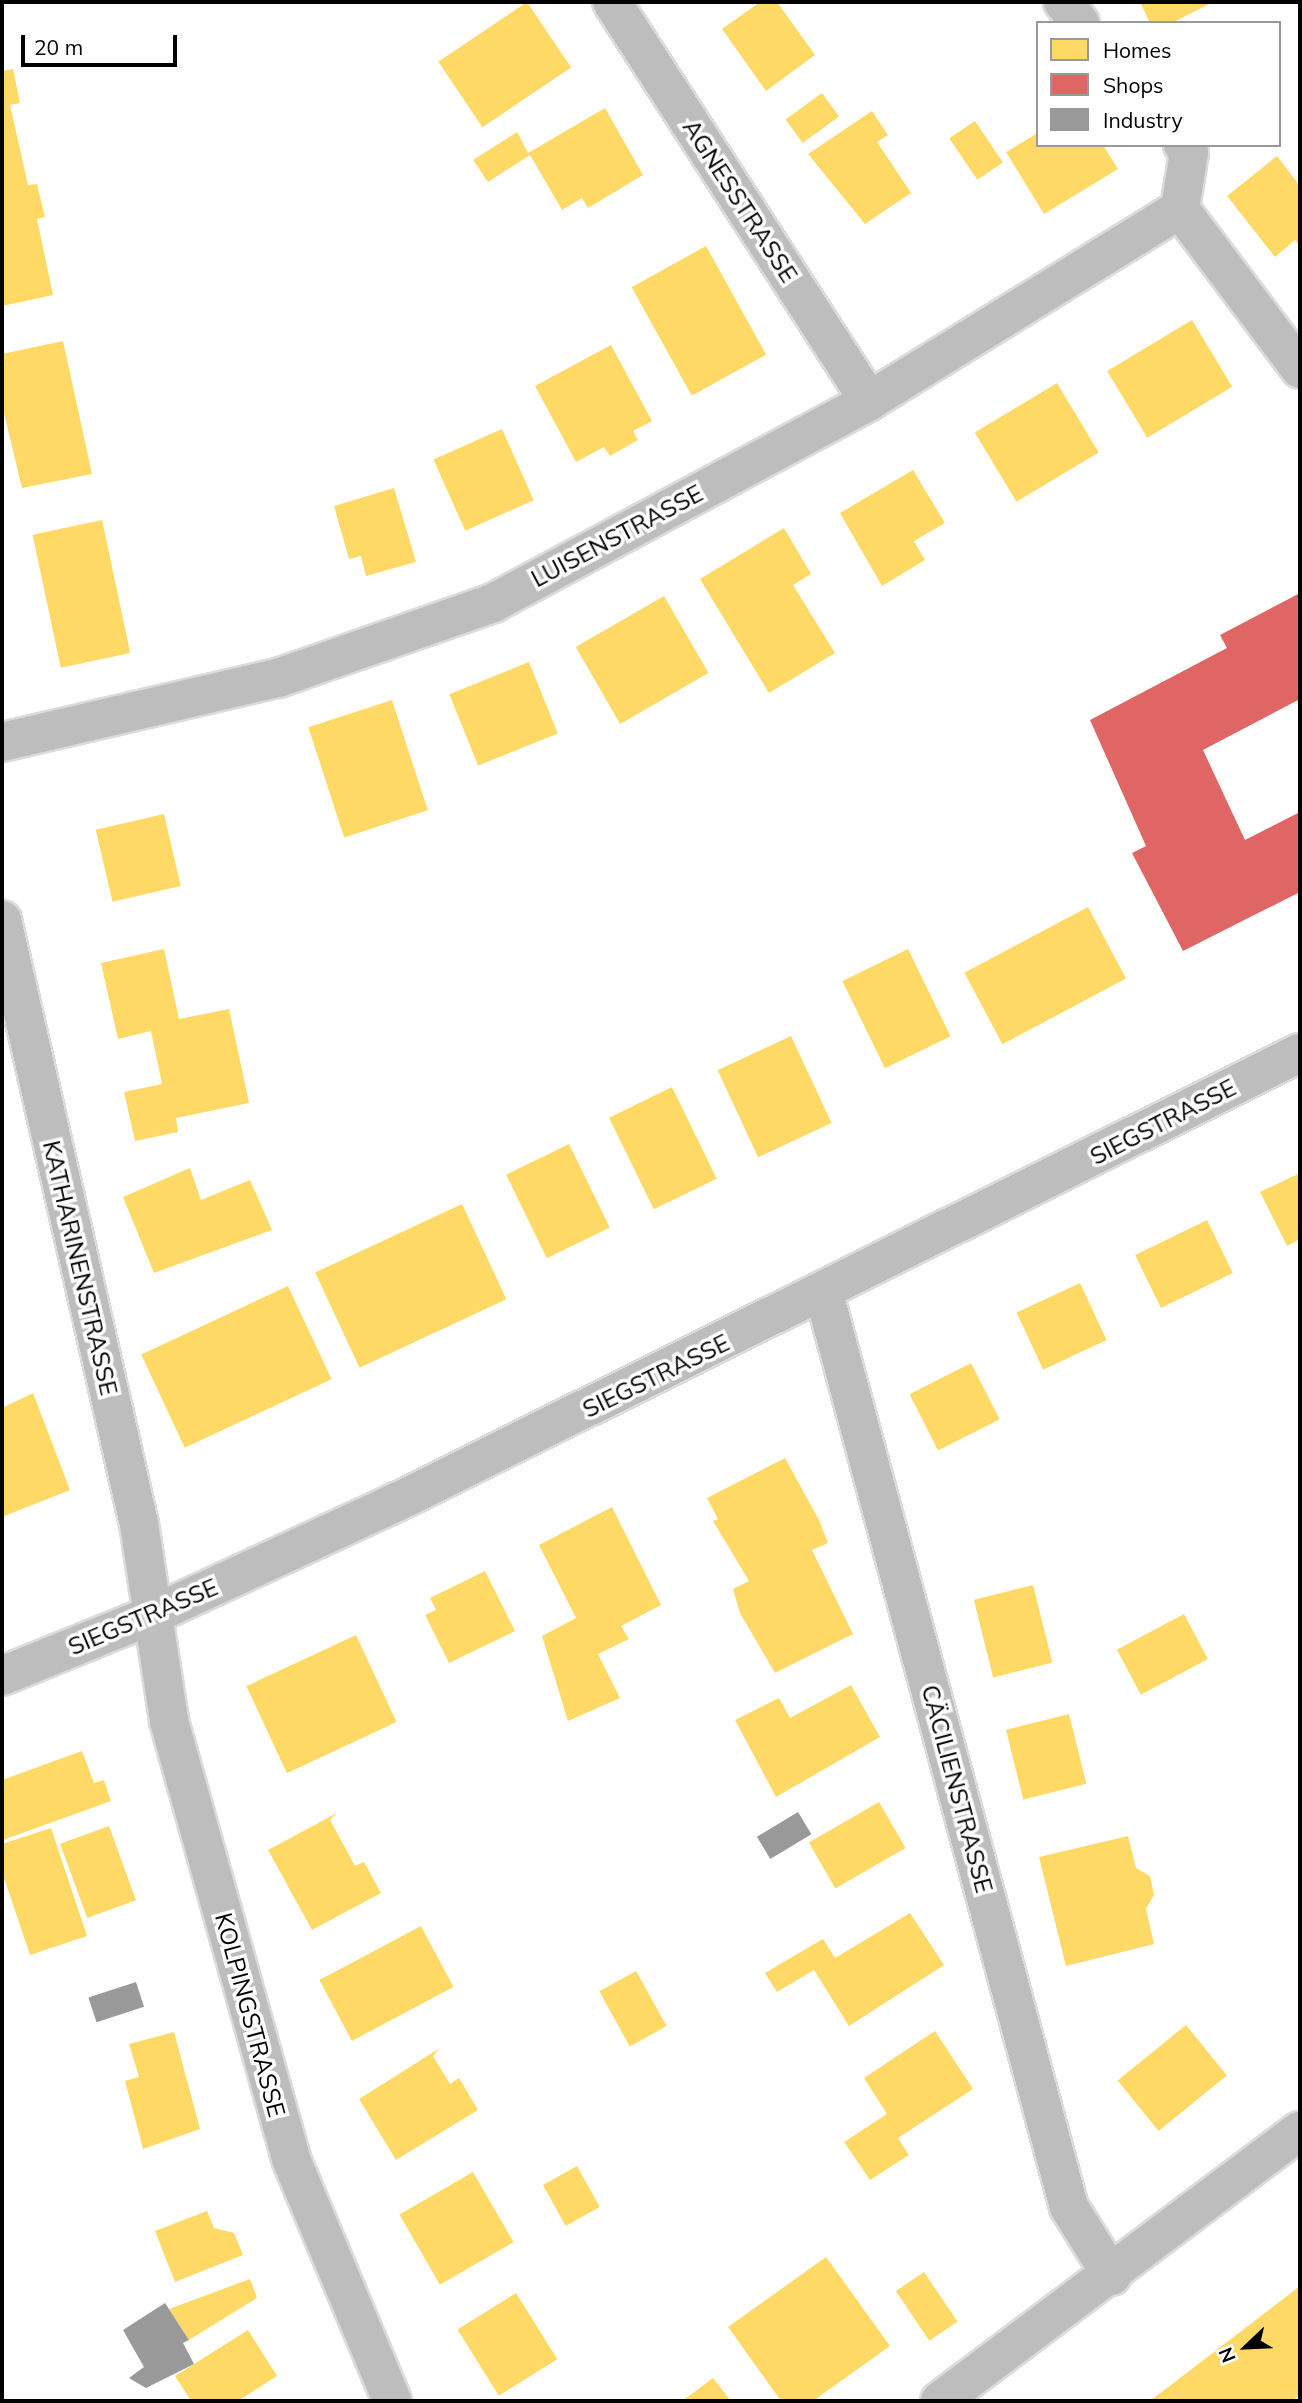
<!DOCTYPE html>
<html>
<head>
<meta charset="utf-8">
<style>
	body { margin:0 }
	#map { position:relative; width:1302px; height:2403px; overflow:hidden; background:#fff; font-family:Mulish,sans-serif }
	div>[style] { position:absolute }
	.homes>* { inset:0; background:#ffd966; transform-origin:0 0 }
	.shops>* { inset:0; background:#e06666 }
	.industry>* { inset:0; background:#999; transform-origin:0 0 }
	.roads { filter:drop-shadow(2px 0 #dbdbdb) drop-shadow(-2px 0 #dbdbdb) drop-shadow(0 2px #dbdbdb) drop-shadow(0 -2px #dbdbdb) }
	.minor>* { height:38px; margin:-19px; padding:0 19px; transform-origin:19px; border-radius:19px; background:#bdbdbd }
	.major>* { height:38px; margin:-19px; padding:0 19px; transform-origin:19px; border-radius:19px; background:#bdbdbd }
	span { translate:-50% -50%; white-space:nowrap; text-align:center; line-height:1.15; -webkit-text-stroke:7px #fff; paint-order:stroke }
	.street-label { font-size:24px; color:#000 }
	.frame { position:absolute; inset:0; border:4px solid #000; pointer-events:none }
	.legend { position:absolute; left:1036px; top:21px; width:245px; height:126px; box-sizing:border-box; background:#fff; border:2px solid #999; margin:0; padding:9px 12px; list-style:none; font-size:21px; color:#000 }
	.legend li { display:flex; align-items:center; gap:14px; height:35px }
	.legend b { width:35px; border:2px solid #999 }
	.north { position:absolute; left:1211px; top:2312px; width:70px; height:70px; -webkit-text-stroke:5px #fff; paint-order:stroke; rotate:247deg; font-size:19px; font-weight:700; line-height:28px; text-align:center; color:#000 }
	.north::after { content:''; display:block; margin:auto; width:24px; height:32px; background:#000; clip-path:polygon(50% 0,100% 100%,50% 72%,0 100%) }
	.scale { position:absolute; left:21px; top:35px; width:156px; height:32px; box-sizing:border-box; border:4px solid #000; border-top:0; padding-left:9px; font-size:21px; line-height:24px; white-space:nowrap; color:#000; -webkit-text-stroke:5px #fff; paint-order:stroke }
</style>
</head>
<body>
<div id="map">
	<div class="homes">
		<i style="left:527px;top:2px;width:79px;height:107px;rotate:56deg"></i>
		<i style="clip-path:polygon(760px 2px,777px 2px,815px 55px,766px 91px,722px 29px)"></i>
		<i style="clip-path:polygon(1140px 2px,1213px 2px,1172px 23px,1150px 23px)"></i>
		<i style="clip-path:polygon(13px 69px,20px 103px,10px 105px,28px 185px,37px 184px,45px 217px,37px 219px,53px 295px,2px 306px,2px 71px)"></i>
		<i style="left:822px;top:93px;width:29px;height:45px;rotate:54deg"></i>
		<i style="clip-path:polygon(605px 108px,643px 175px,588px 208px,582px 198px,562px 210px,530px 155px,488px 182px,473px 160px,517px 132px,528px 153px)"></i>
		<i style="clip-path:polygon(872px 111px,888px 135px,877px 142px,911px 193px,865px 224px,808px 154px)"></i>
		<i style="left:975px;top:121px;width:50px;height:31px;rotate:56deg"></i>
		<i style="clip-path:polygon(1038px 133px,1038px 145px,1103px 145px,1118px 169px,1044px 214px,1006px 152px)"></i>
		<i style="clip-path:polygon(1277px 156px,1300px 186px,1300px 247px,1295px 240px,1275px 257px,1227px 196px)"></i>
		<i style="left:706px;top:246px;width:124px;height:85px;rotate:61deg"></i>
		<i style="left:1192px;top:320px;width:78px;height:99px;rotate:59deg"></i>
		<i style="clip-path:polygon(63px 341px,92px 474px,22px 488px,4px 413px,2px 354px)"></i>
		<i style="clip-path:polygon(611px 345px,652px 421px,633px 431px,638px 440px,610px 456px,604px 447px,576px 462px,535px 386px)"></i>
		<i style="left:1057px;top:383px;width:81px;height:96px;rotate:59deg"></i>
		<i style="left:502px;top:429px;width:78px;height:75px;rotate:66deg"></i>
		<i style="clip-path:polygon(913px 470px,945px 523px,914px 541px,925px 560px,882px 586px,840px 513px)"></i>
		<i style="clip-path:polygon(394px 488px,416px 562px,366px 576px,361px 556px,349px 559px,334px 506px)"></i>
		<i style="left:102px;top:520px;width:136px;height:71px;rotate:78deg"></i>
		<i style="clip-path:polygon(784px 528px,811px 574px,793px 585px,835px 653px,769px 693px,700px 579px)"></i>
		<i style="left:664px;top:596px;width:89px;height:102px;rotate:60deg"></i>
		<i style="left:529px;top:662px;width:77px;height:86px;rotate:68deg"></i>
		<i style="left:392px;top:700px;width:116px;height:88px;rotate:72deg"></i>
		<i style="left:164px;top:814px;width:74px;height:70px;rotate:77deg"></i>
		<i style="left:1088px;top:907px;width:81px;height:140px;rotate:62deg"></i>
		<i style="clip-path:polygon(164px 949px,179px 1019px,229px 1009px,249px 1103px,176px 1118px,178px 1132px,135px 1141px,124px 1092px,162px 1084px,151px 1031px,118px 1039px,101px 963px)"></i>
		<i style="left:908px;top:949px;width:97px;height:73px;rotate:64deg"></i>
		<i style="left:791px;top:1036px;width:96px;height:81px;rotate:65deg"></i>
		<i style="left:672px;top:1087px;width:102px;height:70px;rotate:64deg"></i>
		<i style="left:569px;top:1144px;width:93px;height:70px;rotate:64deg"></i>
		<i style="clip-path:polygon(190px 1168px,201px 1200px,250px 1180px,272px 1230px,154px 1273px,123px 1197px)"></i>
		<i style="clip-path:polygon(1300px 1173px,1300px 1239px,1287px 1246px,1260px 1192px)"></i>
		<i style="left:462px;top:1204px;width:105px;height:162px;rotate:65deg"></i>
		<i style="left:1207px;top:1220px;width:59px;height:80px;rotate:64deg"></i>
		<i style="left:1080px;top:1283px;width:63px;height:70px;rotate:65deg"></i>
		<i style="left:288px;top:1286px;width:103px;height:162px;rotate:65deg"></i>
		<i style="left:971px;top:1363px;width:63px;height:69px;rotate:63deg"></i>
		<i style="clip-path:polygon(33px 1393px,70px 1490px,2px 1517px,2px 1408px)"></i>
		<i style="clip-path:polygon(785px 1458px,819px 1520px,828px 1543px,812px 1550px,853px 1634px,775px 1673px,740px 1613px,733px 1589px,749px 1581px,713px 1521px,718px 1519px,707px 1498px)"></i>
		<i style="clip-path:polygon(612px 1507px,661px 1605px,621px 1626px,629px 1639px,598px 1654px,620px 1698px,568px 1721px,542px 1636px,576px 1618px,539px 1545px)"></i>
		<i style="clip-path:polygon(485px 1571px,515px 1631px,449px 1663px,425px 1615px,436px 1610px,430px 1598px)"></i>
		<i style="left:1033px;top:1585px;width:80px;height:61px;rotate:76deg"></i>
		<i style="left:1184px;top:1614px;width:51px;height:76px;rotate:62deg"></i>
		<i style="left:356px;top:1635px;width:96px;height:121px;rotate:65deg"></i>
		<i style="clip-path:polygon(851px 1685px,880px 1737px,776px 1797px,735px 1720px,779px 1698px,790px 1718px)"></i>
		<i style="left:1069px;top:1714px;width:72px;height:65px;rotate:76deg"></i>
		<i style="clip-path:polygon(82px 1751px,94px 1783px,104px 1780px,111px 1801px,3px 1840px,2px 1780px)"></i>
		<i style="left:879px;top:1802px;width:53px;height:81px;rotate:60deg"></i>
		<i style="clip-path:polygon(337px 1813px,330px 1820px,355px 1866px,364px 1862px,381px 1893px,312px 1930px,268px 1850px)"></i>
		<i style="left:109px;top:1826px;width:79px;height:52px;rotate:70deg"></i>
		<i style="clip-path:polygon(51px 1828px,87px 1936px,30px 1955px,2px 1872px,2px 1844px)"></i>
		<i style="clip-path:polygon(1128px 1836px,1136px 1868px,1150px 1876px,1154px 1895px,1146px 1909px,1154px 1944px,1066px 1966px,1039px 1857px)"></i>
		<i style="clip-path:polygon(910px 1913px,944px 1965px,849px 2026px,814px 1970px,777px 1992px,765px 1973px,823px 1939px,835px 1958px)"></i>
		<i style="left:421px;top:1926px;width:69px;height:115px;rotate:62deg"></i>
		<i style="left:636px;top:1971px;width:63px;height:42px;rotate:61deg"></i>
		<i style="left:1186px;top:2025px;width:65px;height:88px;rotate:51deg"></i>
		<i style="clip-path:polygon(935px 2031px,973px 2089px,898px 2138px,909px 2155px,870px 2180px,844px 2142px,887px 2114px,864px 2078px)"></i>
		<i style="clip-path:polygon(174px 2032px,200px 2129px,143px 2149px,125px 2081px,139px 2077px,129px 2044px)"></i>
		<i style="clip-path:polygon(440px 2048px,433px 2056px,450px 2084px,459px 2078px,478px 2110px,396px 2160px,359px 2099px)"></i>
		<i style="left:577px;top:2166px;width:47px;height:39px;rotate:61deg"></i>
		<i style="left:473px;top:2172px;width:81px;height:85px;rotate:60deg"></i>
		<i style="clip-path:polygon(207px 2211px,214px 2228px,234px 2233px,243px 2255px,175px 2282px,155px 2231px)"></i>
		<i style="clip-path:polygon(826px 2257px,890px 2346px,813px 2401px,781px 2401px,728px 2327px)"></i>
		<i style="left:924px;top:2272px;width:60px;height:34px;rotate:56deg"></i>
		<i style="clip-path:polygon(250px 2279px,257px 2298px,189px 2340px,169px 2309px)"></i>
		<i style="clip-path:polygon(1300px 2286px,1300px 2395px,1292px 2401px,1150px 2401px)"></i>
		<i style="left:516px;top:2293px;width:78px;height:69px;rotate:58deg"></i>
		<i style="clip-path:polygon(248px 2330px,277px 2376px,238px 2401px,191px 2401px,175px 2376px)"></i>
		<i style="clip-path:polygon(713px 2378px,731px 2401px,682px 2401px)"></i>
	</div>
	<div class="shops">
		<i style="clip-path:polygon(1300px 593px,1300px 699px,1203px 750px,1245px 840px,1300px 812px,1300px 892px,1183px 951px,1132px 853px,1146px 846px,1090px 720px,1227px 648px,1220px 635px)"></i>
	</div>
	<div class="industry">
		<i style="left:798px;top:1812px;width:26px;height:48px;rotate:59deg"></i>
		<i style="left:136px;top:1982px;width:26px;height:50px;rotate:72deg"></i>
		<i style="clip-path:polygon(165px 2303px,189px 2340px,183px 2343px,194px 2364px,146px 2388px,129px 2378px,144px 2367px,123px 2330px)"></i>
	</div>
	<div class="roads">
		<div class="minor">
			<i style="left:612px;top:2px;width:475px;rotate:57.2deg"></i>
			<i style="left:1063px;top:2px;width:27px;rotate:51deg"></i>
			<i style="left:1183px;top:145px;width:9px;rotate:49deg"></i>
			<i style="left:1189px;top:152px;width:58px;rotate:99deg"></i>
			<i style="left:1180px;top:209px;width:200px;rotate:53.1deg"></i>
			<i style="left:2px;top:742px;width:283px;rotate:-13.1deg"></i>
			<i style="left:278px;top:678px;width:228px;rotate:-19.2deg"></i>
			<i style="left:493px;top:603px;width:427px;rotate:-28.2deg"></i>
			<i style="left:869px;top:401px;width:365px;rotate:-31.7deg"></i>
			<i style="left:2px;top:920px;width:619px;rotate:77.22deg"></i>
			<i style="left:139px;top:1524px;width:199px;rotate:81.3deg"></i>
			<i style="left:169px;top:1721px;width:455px;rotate:74.4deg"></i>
			<i style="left:291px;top:2159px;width:262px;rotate:67.3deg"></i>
			<i style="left:824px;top:1294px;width:945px;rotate:74.98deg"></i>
			<i style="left:1069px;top:2207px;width:81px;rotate:58.1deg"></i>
			<i style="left:940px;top:2401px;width:450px;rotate:-36.9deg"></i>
		</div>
		<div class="major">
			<i style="left:2px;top:1676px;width:160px;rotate:-22.1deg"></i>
			<i style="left:150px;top:1616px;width:272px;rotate:-24.8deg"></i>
			<i style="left:397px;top:1502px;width:1008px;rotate:-26.44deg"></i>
		</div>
	</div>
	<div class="street-label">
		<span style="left:740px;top:201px;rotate:57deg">AGNESSTRASSE</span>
		<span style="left:617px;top:536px;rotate:-28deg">LUISENSTRASSE</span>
		<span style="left:1163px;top:1122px;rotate:-27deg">SIEGSTRASSE</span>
		<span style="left:80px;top:1268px;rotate:77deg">KATHARINENSTRASSE</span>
		<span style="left:656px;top:1376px;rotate:-26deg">SIEGSTRASSE</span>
		<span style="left:143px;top:1617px;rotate:-23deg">SIEGSTRASSE</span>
		<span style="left:957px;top:1789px;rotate:75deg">CÄCILIENSTRASSE</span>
		<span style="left:250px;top:2015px;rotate:75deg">KOLPINGSTRASSE</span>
	</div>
	<div class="frame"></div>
	<ul class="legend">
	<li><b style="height:19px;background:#ffd966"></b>Homes</li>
	<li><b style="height:19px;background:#e06666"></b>Shops</li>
	<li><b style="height:19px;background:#999"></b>Industry</li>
	</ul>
	<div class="north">N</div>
	<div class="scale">20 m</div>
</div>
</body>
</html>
